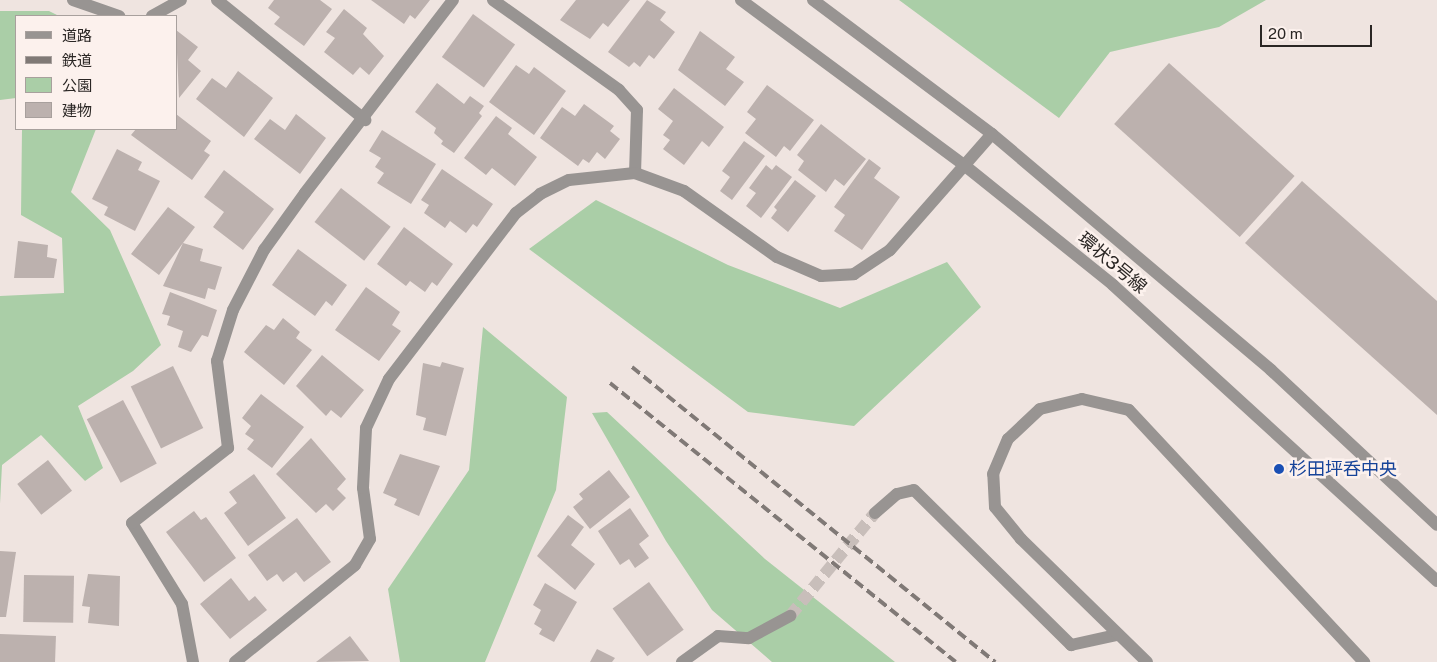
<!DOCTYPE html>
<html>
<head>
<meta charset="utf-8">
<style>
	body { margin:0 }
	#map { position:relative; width:1437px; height:662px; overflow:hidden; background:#efe4e0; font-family:"Public Sans","Noto Sans JP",sans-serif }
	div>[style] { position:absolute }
	.green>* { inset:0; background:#aacea7 }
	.building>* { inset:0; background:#bcb1ae; transform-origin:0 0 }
	.minor-tunnel>* { height:12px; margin-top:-6px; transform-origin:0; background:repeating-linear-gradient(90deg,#c8beba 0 12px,transparent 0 18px) }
	.minor>* { height:12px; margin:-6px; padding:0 6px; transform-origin:6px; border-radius:6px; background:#989492 }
	.rail>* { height:4px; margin-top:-2px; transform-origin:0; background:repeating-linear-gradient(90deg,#807976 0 10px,transparent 0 15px) }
	.dots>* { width:14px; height:14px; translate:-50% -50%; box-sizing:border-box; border:2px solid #fcf1ed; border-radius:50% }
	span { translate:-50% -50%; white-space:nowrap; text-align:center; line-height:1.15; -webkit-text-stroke:5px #fcf1ed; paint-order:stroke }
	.street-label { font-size:18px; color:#2a2624 }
	.transit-label { font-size:18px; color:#164399 }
	.left { translate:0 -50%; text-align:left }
	.legend { position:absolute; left:15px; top:15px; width:162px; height:115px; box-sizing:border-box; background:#fcf1ed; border:1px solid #a8a09d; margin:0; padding:6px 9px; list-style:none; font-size:15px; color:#2a2624 }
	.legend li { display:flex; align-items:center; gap:10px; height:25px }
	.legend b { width:25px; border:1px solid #a8a09d }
	.scale { position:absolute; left:1260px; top:25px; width:112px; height:22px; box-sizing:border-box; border:2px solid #2a2624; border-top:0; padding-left:6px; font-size:15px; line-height:18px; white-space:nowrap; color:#2a2624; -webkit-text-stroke:4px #fcf1ed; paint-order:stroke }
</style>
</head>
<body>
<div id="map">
	<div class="green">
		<i style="clip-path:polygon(899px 0,1266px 0,1219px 27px,1110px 52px,1059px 118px)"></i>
		<i style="clip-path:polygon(0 11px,49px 11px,59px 16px,16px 16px,16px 98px,0 100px)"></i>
		<i style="clip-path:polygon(22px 129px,96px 129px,71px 192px,110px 230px,161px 345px,133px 371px,78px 406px,103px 468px,85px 481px,41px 435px,2px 465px,0 504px,0 296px,64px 293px,62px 238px,21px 215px)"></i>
		<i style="clip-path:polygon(596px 200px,728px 265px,840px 308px,947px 262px,981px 307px,854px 426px,748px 412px,529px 249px)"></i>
		<i style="clip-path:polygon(483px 327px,567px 397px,556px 490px,485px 662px,400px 662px,388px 589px,469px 470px)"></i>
		<i style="clip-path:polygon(607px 412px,765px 559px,895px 662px,772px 662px,712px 610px,666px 541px,592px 413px)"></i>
	</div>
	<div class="building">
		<i style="clip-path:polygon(274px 0,320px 0,332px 9px,304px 46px,274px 24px,280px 17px,268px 8px)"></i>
		<i style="clip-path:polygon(371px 0,430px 0,415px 19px,410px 15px,404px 24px)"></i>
		<i style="clip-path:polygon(576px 0,630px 0,608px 27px,603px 23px,590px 39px,560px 20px)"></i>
		<i style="clip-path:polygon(647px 0,666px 12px,660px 20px,675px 32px,654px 59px,649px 55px,640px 67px,634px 62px,629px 67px,608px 52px)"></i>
		<i style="clip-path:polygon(344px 9px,367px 28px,363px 34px,384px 56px,369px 75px,360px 67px,353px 75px,324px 52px,335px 38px,326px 32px)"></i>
		<i style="left:473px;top:14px;width:52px;height:53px;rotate:36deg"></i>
		<i style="clip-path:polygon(176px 30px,198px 47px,188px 60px,201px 71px,179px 98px)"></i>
		<i style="clip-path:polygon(700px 31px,735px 57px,726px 69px,744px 82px,725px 106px,678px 70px)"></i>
		<i style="left:1169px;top:63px;width:169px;height:82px;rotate:42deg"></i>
		<i style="clip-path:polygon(516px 65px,529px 74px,534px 67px,566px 91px,534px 135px,489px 102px)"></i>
		<i style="clip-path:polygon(238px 71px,273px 98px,244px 137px,196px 99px,212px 78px,226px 88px)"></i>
		<i style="clip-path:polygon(437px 83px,464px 104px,470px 96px,484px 106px,479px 113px,482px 116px,454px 153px,441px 144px,443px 141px,434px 133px,436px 128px,415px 112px)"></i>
		<i style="clip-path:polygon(767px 85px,814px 120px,790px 151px,784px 146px,776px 157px,745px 133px,756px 119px,747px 112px)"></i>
		<i style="clip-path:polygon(674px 88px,724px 127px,709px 147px,702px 141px,684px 165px,663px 149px,670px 140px,663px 135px,673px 121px,658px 109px)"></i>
		<i style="clip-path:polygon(584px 104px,614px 126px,610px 131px,620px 139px,605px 159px,597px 152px,589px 163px,583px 159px,578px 166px,540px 138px,562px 107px,575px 116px)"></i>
		<i style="clip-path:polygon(176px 114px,211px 141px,204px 151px,210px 155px,192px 180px,131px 135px,136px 129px,176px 129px)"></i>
		<i style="clip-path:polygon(296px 114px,326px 138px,300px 174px,254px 139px,270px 119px,285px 130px)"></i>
		<i style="clip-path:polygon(496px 116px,512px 128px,508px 134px,537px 157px,515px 186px,492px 168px,486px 175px,464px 158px)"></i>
		<i style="clip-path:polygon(821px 124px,866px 159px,844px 186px,835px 179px,826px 192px,798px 170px,804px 161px,797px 155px)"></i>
		<i style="clip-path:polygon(382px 130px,436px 164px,411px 204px,377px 183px,384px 173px,375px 167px,381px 158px,369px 151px)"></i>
		<i style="clip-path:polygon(744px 141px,765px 156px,732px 200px,720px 191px,730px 177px,722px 171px)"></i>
		<i style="clip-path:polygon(117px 149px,142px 162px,138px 170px,160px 181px,135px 231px,104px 215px,108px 207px,92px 199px)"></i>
		<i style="clip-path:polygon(869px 159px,881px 168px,874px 178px,900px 197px,862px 250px,834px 231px,845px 215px,834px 207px)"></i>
		<i style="clip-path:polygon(766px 165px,772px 170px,776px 165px,792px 177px,761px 218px,746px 206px,756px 193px,749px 188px)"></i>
		<i style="clip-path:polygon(442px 169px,493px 204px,477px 227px,473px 224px,466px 233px,450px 221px,445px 228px,424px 213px,429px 205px,421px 200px)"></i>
		<i style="clip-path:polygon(224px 170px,274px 209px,243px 250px,213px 227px,224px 212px,204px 197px)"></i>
		<i style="clip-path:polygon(795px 180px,816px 196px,788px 232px,771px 218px,777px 210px,774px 207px)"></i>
		<i style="clip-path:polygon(1302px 181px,1437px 301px,1437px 415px,1245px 243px)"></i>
		<i style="left:341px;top:188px;width:63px;height:43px;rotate:38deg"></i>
		<i style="clip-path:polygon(168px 207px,195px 227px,183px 243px,203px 249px,200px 261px,222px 267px,215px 290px,208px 288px,205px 299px,163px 286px,183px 243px,159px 275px,131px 254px)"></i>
		<i style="clip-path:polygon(404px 227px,453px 264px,437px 286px,432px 282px,425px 292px,410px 281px,406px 286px,377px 264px)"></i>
		<i style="clip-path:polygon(18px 241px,48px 245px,47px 257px,57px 259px,54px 278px,14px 278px)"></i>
		<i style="clip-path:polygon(298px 249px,347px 285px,332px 306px,326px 301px,315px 316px,272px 285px)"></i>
		<i style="clip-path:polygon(366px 287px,400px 312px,392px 325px,401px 331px,379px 361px,335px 330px)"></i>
		<i style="clip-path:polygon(170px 292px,217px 310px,208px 337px,202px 335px,191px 352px,178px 347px,183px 331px,167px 325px,170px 316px,162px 314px)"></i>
		<i style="clip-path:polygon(283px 318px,300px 332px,296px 338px,312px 350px,284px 385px,244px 352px,266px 325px,274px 330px)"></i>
		<i style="clip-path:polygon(322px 355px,364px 390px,341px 418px,331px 410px,326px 416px,296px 386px)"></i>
		<i style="clip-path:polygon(442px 362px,464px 368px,446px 436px,423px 430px,426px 418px,416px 415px,423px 363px,440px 367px)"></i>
		<i style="left:173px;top:366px;width:69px;height:47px;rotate:64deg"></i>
		<i style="clip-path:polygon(261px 394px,304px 427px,272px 468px,247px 449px,254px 440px,245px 434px,251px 426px,242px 418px)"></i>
		<i style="left:123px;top:400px;width:72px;height:41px;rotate:62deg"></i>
		<i style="clip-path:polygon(311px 438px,346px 479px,337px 489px,346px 498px,333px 511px,326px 504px,316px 513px,276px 474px)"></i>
		<i style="clip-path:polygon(400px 454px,440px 466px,419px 516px,394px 505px,397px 499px,383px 493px)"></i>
		<i style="left:48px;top:460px;width:39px;height:39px;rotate:52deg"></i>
		<i style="clip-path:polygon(609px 470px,630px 497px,590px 529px,573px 507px,583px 499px,579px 494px)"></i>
		<i style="clip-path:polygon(254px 474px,286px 518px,248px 546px,224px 513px,237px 503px,229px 492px)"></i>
		<i style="clip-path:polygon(630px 508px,649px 536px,639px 544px,649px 558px,635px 568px,629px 559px,620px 565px,598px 531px)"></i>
		<i style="clip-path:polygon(194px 511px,201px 520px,206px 517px,236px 558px,204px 582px,166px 532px)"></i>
		<i style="clip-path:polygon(568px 515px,584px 527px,571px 545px,595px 564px,575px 590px,537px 556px)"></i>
		<i style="clip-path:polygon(297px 518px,331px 562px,304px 582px,296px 572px,283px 582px,277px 574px,267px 581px,248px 555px)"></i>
		<i style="clip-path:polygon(0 551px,16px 552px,6px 617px,0 617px)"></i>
		<i style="clip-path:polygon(88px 574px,120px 576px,119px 626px,88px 623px,90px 607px,82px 606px)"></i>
		<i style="left:24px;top:575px;width:50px;height:47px;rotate:1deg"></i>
		<i style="clip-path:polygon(231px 578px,249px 601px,255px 596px,267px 610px,230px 639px,200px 604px)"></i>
		<i style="left:649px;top:582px;width:59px;height:45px;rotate:54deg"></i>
		<i style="clip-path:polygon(545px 583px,577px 602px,554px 642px,539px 634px,542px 629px,534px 624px,541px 610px,533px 605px)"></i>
		<i style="left:0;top:634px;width:56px;height:28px;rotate:2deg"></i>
		<i style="clip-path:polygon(350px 636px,369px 661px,316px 662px)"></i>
		<i style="clip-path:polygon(597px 649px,615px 658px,612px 662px,590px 662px)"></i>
	</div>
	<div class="minor-tunnel">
		<i style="left:790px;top:616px;width:134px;rotate:-50.5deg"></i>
	</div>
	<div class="minor">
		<i style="left:73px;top:0;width:49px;rotate:19.2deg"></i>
		<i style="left:217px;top:0;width:191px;rotate:39deg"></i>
		<i style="left:493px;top:0;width:155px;rotate:35.5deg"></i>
		<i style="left:619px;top:90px;width:27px;rotate:48deg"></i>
		<i style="left:637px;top:110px;width:63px;rotate:91.8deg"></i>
		<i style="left:741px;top:0;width:277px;rotate:36.5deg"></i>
		<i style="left:964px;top:165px;width:191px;rotate:38.8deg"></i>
		<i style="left:1113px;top:285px;width:439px;rotate:42.4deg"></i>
		<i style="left:813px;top:0;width:224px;rotate:36.8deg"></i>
		<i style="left:992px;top:134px;width:365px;rotate:40.2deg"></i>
		<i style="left:1271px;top:370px;width:227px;rotate:43deg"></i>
		<i style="left:152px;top:16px;width:33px;rotate:-29deg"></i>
		<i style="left:875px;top:513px;width:29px;rotate:-41deg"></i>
		<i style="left:897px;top:494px;width:17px;rotate:-13deg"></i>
		<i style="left:914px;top:490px;width:221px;rotate:44.6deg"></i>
		<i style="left:1071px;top:645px;width:46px;rotate:-12.5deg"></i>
		<i style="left:193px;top:662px;width:59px;rotate:-100.7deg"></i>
		<i style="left:182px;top:604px;width:95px;rotate:-121.7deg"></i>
		<i style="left:132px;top:523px;width:122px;rotate:-38deg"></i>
		<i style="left:228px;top:448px;width:88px;rotate:-97.2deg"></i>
		<i style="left:217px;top:361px;width:53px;rotate:-72.6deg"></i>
		<i style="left:233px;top:310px;width:68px;rotate:-62.7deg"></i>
		<i style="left:264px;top:250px;width:70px;rotate:-54.3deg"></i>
		<i style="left:305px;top:193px;width:243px;rotate:-52.5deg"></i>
		<i style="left:235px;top:662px;width:154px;rotate:-38.9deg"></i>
		<i style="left:355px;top:565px;width:30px;rotate:-60deg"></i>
		<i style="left:370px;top:539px;width:51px;rotate:-97.8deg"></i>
		<i style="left:363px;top:488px;width:60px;rotate:-87.1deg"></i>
		<i style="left:366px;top:428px;width:54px;rotate:-64.9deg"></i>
		<i style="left:389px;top:379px;width:209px;rotate:-52.6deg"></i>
		<i style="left:516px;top:213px;width:31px;rotate:-38deg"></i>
		<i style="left:540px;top:194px;width:32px;rotate:-26deg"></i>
		<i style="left:569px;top:180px;width:66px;rotate:-6.1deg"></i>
		<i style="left:635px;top:173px;width:52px;rotate:20.2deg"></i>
		<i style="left:684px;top:191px;width:114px;rotate:35.4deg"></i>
		<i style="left:777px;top:257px;width:48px;rotate:23.4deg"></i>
		<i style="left:821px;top:276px;width:33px;rotate:-3deg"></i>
		<i style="left:854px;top:274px;width:43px;rotate:-33.7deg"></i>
		<i style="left:890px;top:250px;width:154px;rotate:-48.7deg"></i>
		<i style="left:682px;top:662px;width:44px;rotate:-35.8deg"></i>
		<i style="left:718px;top:636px;width:31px;rotate:4deg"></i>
		<i style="left:749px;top:638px;width:47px;rotate:-28.2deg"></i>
		<i style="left:1147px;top:662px;width:176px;rotate:-135.7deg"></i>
		<i style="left:1021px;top:539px;width:41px;rotate:-129.1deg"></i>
		<i style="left:995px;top:507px;width:33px;rotate:-93deg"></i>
		<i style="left:993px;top:474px;width:38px;rotate:-67deg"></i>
		<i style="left:1008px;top:439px;width:44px;rotate:-43.2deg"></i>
		<i style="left:1040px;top:409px;width:43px;rotate:-13.4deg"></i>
		<i style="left:1082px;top:399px;width:48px;rotate:13.2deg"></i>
		<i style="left:1129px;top:410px;width:345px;rotate:47deg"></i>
	</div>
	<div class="rail">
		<i style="left:632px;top:367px;width:468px;rotate:39.1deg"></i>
		<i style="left:610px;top:383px;width:444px;rotate:38.9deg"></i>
	</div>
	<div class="dots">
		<i style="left:1279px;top:469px;background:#1a4fb4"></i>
	</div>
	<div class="street-label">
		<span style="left:1112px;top:263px;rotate:40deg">環状3号線</span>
	</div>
	<div class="transit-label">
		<span class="left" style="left:1289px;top:469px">杉田坪呑中央</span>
	</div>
	<ul class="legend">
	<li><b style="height:6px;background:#989492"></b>道路</li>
	<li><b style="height:6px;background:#807976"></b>鉄道</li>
	<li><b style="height:14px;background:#aacea7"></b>公園</li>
	<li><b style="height:14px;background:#bcb1ae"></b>建物</li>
	</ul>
	<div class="scale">20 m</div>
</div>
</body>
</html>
